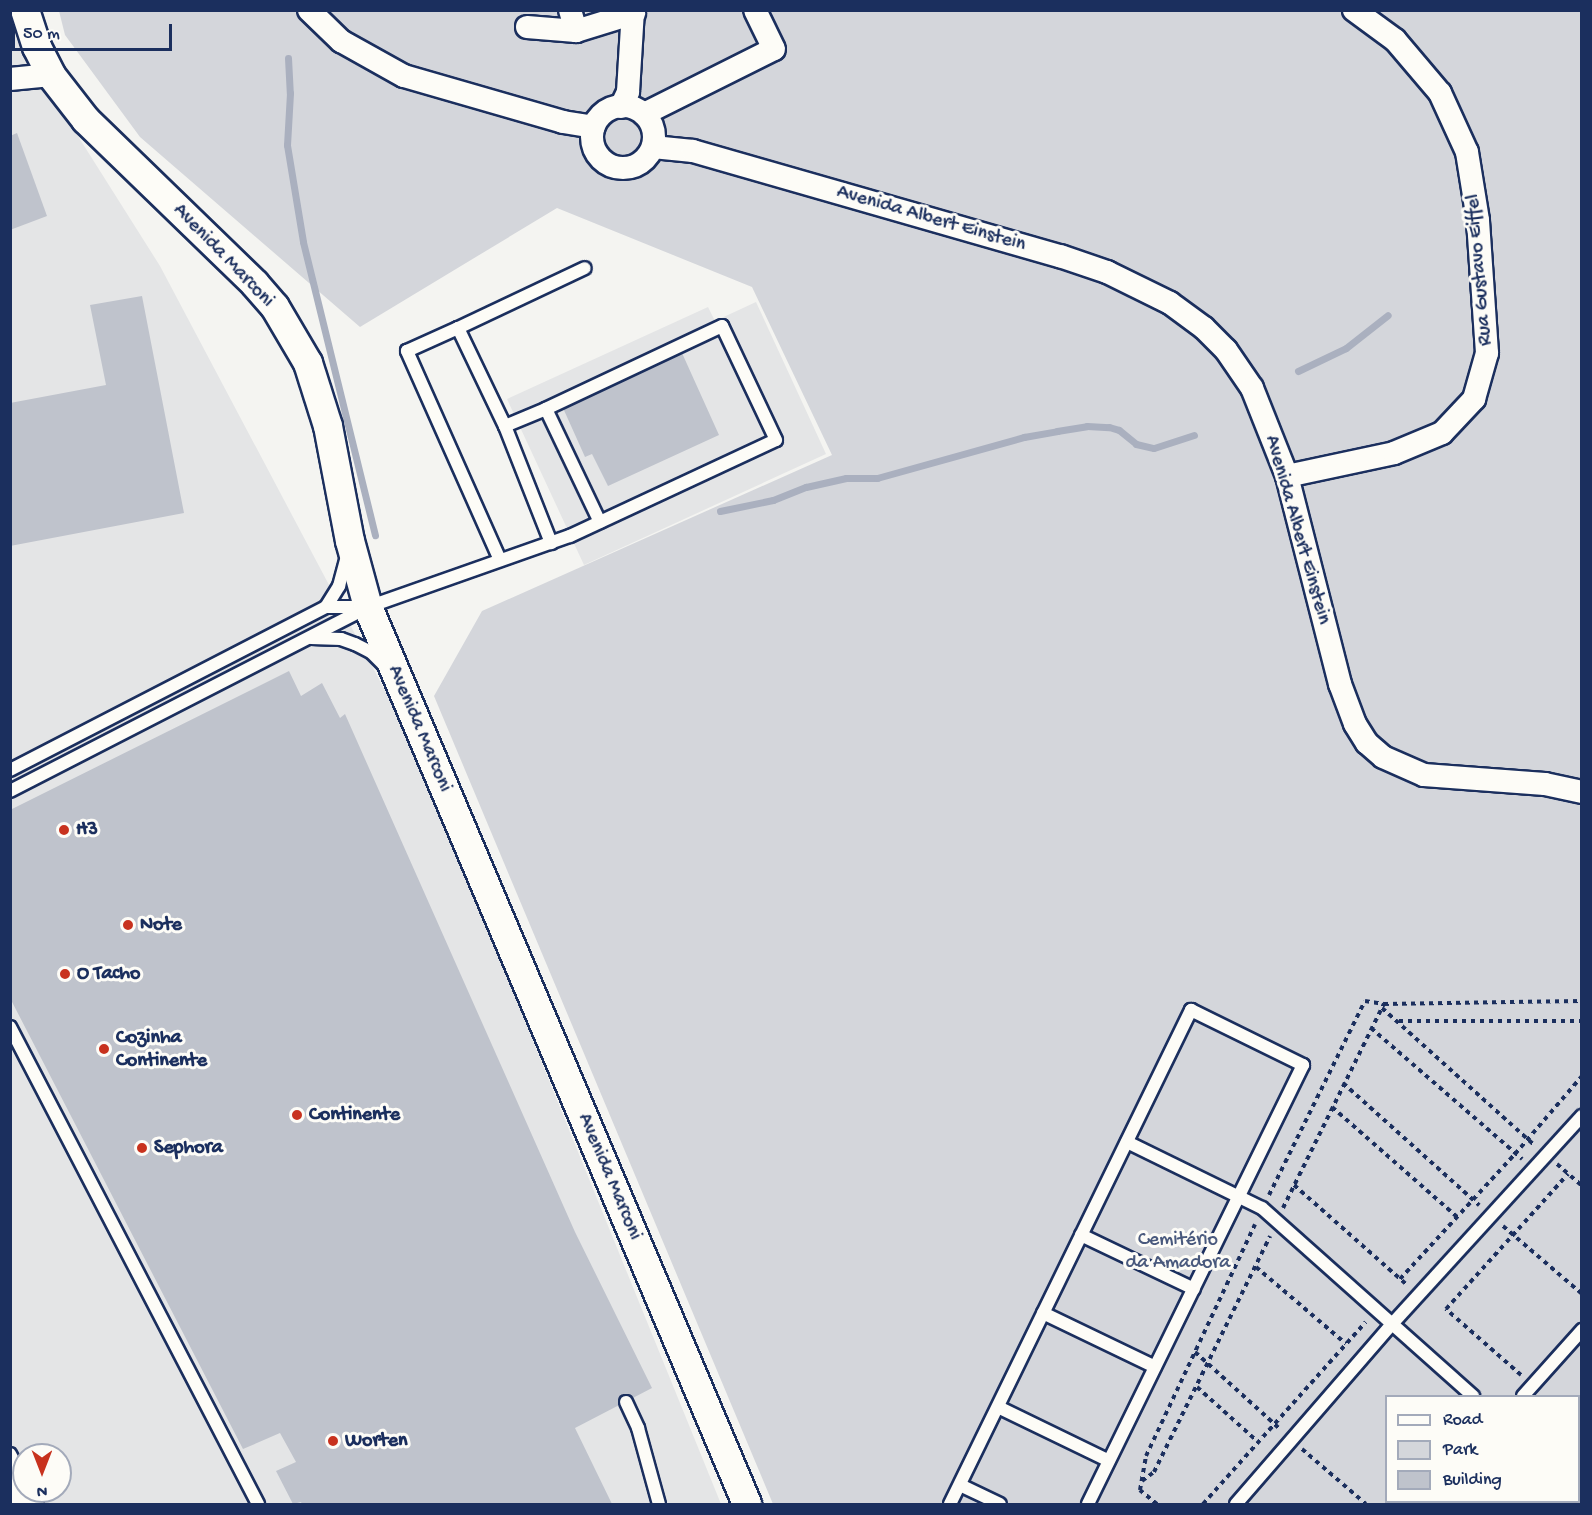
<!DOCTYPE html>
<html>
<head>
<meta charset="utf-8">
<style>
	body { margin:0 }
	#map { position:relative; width:1592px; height:1515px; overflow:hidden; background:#f4f4f1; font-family:"Gochi Hand",sans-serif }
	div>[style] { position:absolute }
	.built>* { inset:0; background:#e4e5e6 }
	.green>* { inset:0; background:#d4d6db }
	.stream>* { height:7px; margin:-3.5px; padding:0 3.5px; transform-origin:3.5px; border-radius:3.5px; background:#aab0bf }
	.building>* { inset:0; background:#bfc3cc }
	.path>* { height:4px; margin-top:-2px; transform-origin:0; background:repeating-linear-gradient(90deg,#1b2f5e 0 4.5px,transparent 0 9px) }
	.roads { filter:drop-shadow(2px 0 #1b2f5e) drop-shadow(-2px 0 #1b2f5e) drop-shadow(0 2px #1b2f5e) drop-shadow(0 -2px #1b2f5e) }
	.service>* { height:12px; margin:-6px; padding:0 6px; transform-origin:6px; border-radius:6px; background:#fdfcf7 }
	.minor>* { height:22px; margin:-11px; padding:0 11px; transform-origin:11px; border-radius:11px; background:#fdfcf7 }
	.minor>.ring { margin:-11px; padding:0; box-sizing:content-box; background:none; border:22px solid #fdfcf7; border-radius:50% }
	.tertiary>* { height:28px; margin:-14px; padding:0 14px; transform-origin:14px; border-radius:14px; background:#fdfcf7 }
	.trunk>* { height:33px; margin:-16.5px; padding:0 16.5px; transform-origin:16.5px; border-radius:16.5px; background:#fdfcf7 }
	.dots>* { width:16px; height:16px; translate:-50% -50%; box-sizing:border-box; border:3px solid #fdfcf7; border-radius:50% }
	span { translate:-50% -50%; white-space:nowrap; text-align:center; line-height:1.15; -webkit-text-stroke:6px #fdfcf7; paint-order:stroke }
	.street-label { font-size:20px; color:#1b2f5e }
	.poi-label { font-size:20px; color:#1b2f5e; font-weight:700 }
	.left { translate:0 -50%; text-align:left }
	.park-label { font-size:20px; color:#49597d }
	.frame { position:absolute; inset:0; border:12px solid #1b2f5e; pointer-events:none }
	.legend { position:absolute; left:1385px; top:1395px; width:195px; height:108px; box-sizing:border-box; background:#fdfcf7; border:2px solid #a3aaba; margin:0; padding:8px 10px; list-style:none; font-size:18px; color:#1b2f5e }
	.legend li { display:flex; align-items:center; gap:12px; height:30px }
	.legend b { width:30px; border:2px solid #a3aaba }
	.north { position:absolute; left:12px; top:1443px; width:60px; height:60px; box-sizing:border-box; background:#fdfcf7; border:2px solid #a3aaba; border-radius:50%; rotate:180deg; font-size:16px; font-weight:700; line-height:24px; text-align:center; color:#1b2f5e }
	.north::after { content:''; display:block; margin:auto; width:21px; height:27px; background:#c8321e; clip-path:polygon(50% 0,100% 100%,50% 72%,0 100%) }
	.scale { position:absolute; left:12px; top:24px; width:160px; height:27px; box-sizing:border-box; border:3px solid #1b2f5e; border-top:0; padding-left:8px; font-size:18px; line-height:21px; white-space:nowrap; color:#1b2f5e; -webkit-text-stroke:4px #fdfcf7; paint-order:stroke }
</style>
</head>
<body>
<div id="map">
	<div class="built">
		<i style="clip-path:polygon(evenodd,10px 11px,16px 38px,160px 266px,390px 700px,518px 1004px,721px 1504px,14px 1504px,11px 1498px,10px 11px,24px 1455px,60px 1455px,60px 1491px,24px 1491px,24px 1455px)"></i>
		<i style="clip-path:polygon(756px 302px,826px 454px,584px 565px,507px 399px,708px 307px,715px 321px)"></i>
	</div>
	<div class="green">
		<i style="clip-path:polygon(evenodd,59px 11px,1581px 11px,1581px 1504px,773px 1504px,434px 696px,482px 611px,832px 455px,752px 287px,557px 208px,360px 327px,140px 137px,65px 35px,59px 11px,1386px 1396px,1578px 1396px,1578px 1502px,1386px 1502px,1386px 1396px)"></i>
	</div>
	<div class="stream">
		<i style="left:288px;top:58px;width:35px;rotate:87deg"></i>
		<i style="left:290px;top:93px;width:52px;rotate:93.3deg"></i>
		<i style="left:287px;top:145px;width:98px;rotate:80.6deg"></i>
		<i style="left:303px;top:242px;width:302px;rotate:76.2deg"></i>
		<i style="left:1298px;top:371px;width:53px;rotate:-25.6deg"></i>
		<i style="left:1346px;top:348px;width:53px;rotate:-38.2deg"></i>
		<i style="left:720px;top:511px;width:54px;rotate:-11.7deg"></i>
		<i style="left:773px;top:500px;width:35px;rotate:-22deg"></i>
		<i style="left:806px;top:487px;width:41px;rotate:-12.7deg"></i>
		<i style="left:846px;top:478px;width:31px"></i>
		<i style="left:877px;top:478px;width:153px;rotate:-15.6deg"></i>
		<i style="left:1024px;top:437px;width:34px;rotate:-10deg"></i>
		<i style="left:1057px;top:431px;width:30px;rotate:-9deg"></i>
		<i style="left:1087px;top:426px;width:22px;rotate:3deg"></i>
		<i style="left:1109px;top:427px;width:10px;rotate:17deg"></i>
		<i style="left:1119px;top:430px;width:22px;rotate:39deg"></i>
		<i style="left:1136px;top:444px;width:18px;rotate:13deg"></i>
		<i style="left:1154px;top:448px;width:42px;rotate:-18deg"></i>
	</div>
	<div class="building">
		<i style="clip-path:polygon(17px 133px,47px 216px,10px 230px,10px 136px)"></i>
		<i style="clip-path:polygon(142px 296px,184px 513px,10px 546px,10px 403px,106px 385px,90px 305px)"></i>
		<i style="clip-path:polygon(682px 353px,719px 435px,608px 486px,592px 454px,585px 457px,563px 408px)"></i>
		<i style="clip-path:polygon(289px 671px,301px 696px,322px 683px,340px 718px,345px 714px,575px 1232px,652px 1388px,575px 1428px,612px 1504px,302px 1504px,301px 1502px,293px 1504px,276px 1471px,296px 1462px,280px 1433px,243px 1449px,10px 998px,10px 810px)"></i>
	</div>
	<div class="path">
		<i style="left:1382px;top:1008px;width:206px;rotate:42deg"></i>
		<i style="left:1399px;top:1021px;width:183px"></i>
		<i style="left:1371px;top:1028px;width:200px;rotate:40.9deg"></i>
		<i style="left:1343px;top:1083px;width:183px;rotate:41.9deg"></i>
		<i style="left:1332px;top:1107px;width:167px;rotate:41.3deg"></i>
		<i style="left:1557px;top:1164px;width:33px;rotate:41deg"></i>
		<i style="left:1294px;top:1185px;width:151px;rotate:41.5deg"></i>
		<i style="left:1269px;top:1195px;width:216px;rotate:-63.7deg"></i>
		<i style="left:1365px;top:1001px;width:19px;rotate:9deg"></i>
		<i style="left:1384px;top:1004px;width:198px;rotate:-0.9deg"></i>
		<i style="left:1283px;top:1208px;width:228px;rotate:-63.7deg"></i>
		<i style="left:1503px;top:1226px;width:104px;rotate:40.7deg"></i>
		<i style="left:1256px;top:1267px;width:118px;rotate:40.5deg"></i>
		<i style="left:1400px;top:1279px;width:170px;rotate:-47.4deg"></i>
		<i style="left:1515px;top:1154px;width:103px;rotate:-49.3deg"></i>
		<i style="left:1195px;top:1352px;width:116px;rotate:42.2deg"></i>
		<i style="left:1521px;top:1375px;width:100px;rotate:-138.7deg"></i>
		<i style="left:1446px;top:1309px;width:182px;rotate:-47.9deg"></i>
		<i style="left:1197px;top:1387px;width:82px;rotate:42deg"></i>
		<i style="left:1578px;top:1426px;width:4px;rotate:27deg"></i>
		<i style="left:1302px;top:1449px;width:84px;rotate:40.7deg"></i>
		<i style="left:1142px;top:1481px;width:15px;rotate:-37deg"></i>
		<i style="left:1154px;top:1472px;width:263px;rotate:-63.8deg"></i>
		<i style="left:1157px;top:1504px;width:22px;rotate:-141deg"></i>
		<i style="left:1140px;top:1490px;width:35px;rotate:-80deg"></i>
		<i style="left:1146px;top:1456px;width:256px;rotate:-64.8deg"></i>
		<i style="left:1203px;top:1504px;width:244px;rotate:-48.2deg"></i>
		<i style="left:1397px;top:1504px;width:4px;rotate:-34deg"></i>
	</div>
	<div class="roads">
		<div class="service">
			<i style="left:458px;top:328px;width:140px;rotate:-25.3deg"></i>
			<i style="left:505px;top:426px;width:44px;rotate:-22.5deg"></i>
			<i style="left:500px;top:560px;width:229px;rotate:-114deg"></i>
			<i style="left:407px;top:351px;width:56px;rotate:-24.3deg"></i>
			<i style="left:458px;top:328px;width:109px;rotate:64.4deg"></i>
			<i style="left:505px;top:426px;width:126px;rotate:68.5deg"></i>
			<i style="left:326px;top:607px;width:25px;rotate:-58deg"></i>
			<i style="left:339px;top:586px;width:30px;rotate:-75deg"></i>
			<i style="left:311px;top:638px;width:30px;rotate:2deg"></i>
			<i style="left:341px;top:639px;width:15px;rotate:20deg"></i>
			<i style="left:355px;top:644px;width:18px;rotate:27deg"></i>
			<i style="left:371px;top:652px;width:18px;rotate:45deg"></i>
			<i style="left:10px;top:770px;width:356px;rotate:-27.3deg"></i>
			<i style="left:326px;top:607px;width:40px"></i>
			<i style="left:10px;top:791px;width:403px;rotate:-27.2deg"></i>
			<i style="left:368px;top:607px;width:214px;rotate:-19.4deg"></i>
			<i style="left:570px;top:536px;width:227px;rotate:-25deg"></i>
			<i style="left:776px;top:440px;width:126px;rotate:-115.3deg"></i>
			<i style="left:722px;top:326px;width:195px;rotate:154.8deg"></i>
			<i style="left:546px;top:409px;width:125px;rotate:64.5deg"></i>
			<i style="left:10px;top:1027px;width:538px;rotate:62.53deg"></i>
			<i style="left:1127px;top:1142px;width:150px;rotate:26.1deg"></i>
			<i style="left:1262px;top:1208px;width:283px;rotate:41.7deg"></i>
			<i style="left:1081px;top:1235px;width:125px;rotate:25.5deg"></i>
			<i style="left:1043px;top:1313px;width:124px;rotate:25.7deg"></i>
			<i style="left:1523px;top:1396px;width:89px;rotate:-48.2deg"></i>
			<i style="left:626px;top:1402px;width:29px;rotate:65deg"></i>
			<i style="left:638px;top:1428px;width:79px;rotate:74.6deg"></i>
			<i style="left:998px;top:1407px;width:123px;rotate:25.9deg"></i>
			<i style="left:10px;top:1454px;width:26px;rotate:62deg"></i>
			<i style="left:960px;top:1485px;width:44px;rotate:25.4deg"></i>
			<i style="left:29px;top:1491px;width:15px;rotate:58deg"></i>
			<i style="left:1578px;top:1492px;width:5px;rotate:37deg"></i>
			<i style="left:950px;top:1504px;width:550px;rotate:-63.99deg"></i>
			<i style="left:1191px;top:1010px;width:125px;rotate:26.2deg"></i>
			<i style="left:1303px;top:1065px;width:489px;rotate:116.1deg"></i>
			<i style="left:1236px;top:1504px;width:238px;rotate:-49.1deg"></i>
			<i style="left:1392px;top:1324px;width:282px;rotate:-47.6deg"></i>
			<i style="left:1426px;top:1504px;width:4px;rotate:-34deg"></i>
		</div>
		<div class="minor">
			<i style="left:309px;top:10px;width:45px;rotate:44.1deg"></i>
			<i style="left:341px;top:41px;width:72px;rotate:29.1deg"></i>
			<i style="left:404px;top:76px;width:166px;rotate:16.1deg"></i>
			<i style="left:563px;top:122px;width:31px;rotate:9deg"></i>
			<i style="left:570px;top:10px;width:22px;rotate:74deg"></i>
			<i style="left:527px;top:27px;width:49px;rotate:4.7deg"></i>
			<i style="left:576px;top:31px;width:61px;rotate:-17.2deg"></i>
			<i style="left:10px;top:79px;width:41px;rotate:-5.6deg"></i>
			<i class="ring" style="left:592px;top:106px;width:40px;height:40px"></i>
			<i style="left:621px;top:107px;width:17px;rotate:-65deg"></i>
			<i style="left:628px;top:92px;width:82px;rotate:-86.5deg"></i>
			<i style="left:644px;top:114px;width:145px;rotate:-26.6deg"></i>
			<i style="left:774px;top:49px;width:43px;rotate:-116deg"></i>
			<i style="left:653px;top:147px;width:40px;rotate:5.7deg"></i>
			<i style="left:693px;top:151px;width:382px;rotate:16deg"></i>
			<i style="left:1060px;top:256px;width:50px;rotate:18.8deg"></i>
			<i style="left:1107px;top:272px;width:70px;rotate:26.2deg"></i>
			<i style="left:1170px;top:303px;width:42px;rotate:36.3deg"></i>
			<i style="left:1204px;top:328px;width:31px;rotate:45deg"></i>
			<i style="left:1226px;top:350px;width:46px;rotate:55.6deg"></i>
			<i style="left:1252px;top:388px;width:95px;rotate:68.3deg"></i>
			<i style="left:1287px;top:476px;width:215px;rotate:75.7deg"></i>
			<i style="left:1340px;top:684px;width:43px;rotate:69.4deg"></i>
			<i style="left:1355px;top:724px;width:22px;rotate:58deg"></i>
			<i style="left:1367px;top:743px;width:21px;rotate:41deg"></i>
			<i style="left:1383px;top:757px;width:45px;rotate:23.7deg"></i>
			<i style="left:1424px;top:775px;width:121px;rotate:4.3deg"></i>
			<i style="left:1545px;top:784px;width:38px;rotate:12deg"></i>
			<i style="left:1287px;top:476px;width:109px;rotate:-12.1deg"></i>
			<i style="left:1394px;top:453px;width:52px;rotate:-22.6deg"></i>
			<i style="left:1442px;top:433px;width:47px;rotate:-46.7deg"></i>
			<i style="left:1474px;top:399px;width:48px;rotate:-74.2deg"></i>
			<i style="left:1487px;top:353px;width:133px;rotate:-93.9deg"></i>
			<i style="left:1478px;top:220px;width:69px;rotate:-99.2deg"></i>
			<i style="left:1467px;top:152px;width:65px;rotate:-114.6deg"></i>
			<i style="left:1440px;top:93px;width:70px;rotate:-130.3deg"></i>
			<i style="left:1395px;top:40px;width:51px;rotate:-143.8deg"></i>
		</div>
		<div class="tertiary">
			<i style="left:25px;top:10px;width:39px;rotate:72deg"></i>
			<i style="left:37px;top:47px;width:31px;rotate:63deg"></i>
			<i style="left:51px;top:75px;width:57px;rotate:52.1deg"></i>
			<i style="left:86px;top:120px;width:235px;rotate:44.1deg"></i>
			<i style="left:255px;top:284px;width:30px;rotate:49deg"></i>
			<i style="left:275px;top:307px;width:65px;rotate:59.5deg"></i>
			<i style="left:308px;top:363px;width:66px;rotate:72.4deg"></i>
			<i style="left:328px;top:426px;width:117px;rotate:79.2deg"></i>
			<i style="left:350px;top:541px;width:68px;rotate:74.7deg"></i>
			<i style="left:368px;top:607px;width:974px;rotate:67.09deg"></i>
		</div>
		<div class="trunk">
			<i style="left:16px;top:1504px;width:28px;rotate:-77deg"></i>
		</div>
	</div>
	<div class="dots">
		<i style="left:64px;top:830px;background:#c8321e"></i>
		<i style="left:128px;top:925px;background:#c8321e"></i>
		<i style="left:65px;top:974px;background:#c8321e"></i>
		<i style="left:104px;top:1049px;background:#c8321e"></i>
		<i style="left:297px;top:1115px;background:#c8321e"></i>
		<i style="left:142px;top:1148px;background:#c8321e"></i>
		<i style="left:333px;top:1441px;background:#c8321e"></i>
	</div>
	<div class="street-label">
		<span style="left:931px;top:219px;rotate:16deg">Avenida Albert Einstein</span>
		<span style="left:223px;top:256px;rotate:46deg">Avenida Marconi</span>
		<span style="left:1480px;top:270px;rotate:-95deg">Rua Gustavo Eiffel</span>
		<span style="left:1297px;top:530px;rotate:74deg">Avenida Albert Einstein</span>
		<span style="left:419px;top:729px;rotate:67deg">Avenida Marconi</span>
		<span style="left:609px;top:1177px;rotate:67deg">Avenida Marconi</span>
	</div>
	<div class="poi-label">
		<span class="left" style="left:76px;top:830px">H3</span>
		<span class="left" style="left:140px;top:925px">Note</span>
		<span class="left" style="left:77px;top:974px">O Tacho</span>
		<span class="left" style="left:116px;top:1050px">Cozinha<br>Continente</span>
		<span class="left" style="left:309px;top:1115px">Continente</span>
		<span class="left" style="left:154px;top:1148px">Sephora</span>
		<span class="left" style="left:345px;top:1441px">Worten</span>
	</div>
	<div class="park-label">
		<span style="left:1178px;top:1252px">Cemitério<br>da Amadora</span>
	</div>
	<div class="frame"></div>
	<ul class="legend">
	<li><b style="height:8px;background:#fdfcf7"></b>Road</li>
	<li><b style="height:16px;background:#d4d6db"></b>Park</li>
	<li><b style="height:16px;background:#bfc3cc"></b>Building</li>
	</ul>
	<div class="north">N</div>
	<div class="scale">50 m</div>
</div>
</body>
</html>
